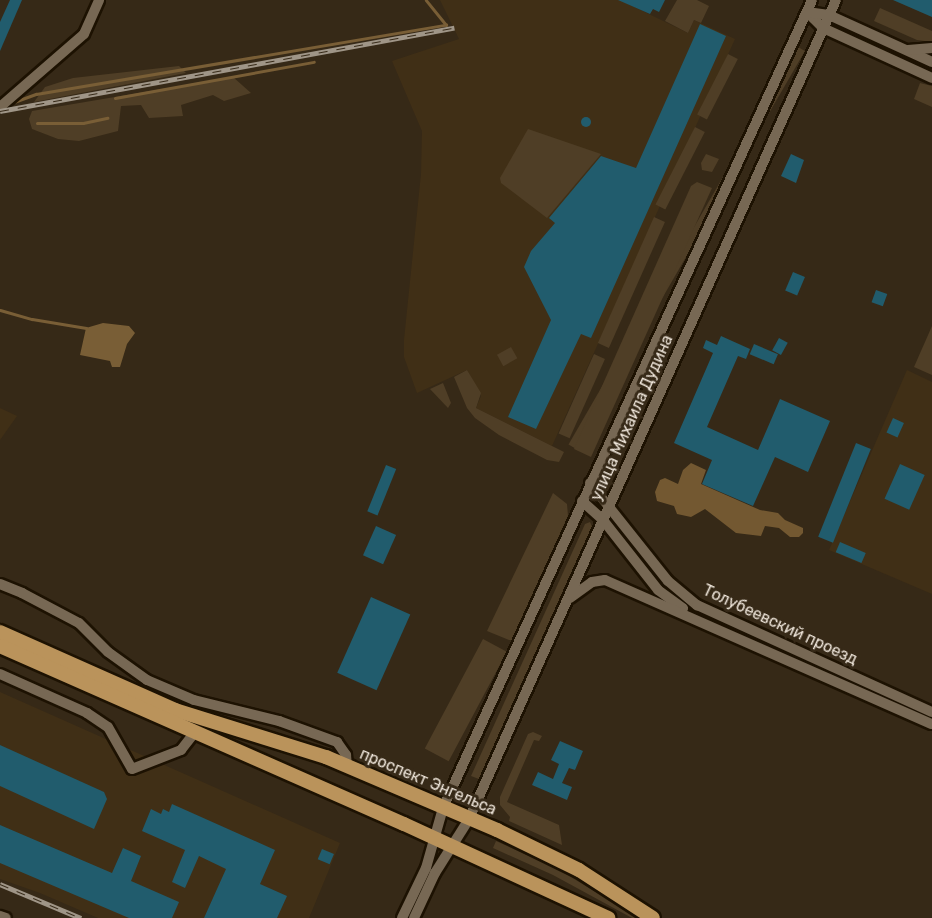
<!DOCTYPE html>
<html>
<head>
<meta charset="utf-8">
<style>
	body { margin:0 }
	#map { position:relative; width:932px; height:918px; overflow:hidden; background:#362917; font-family:Rubik,sans-serif }
	div>[style] { position:absolute }
	.built>* { inset:0; background:#402f16 }
	.green>* { inset:0; background:#4f3e26; transform-origin:0 0 }
	.forest>* { inset:0; background:#735831 }
	.water>* { inset:0; background:#795e36 }
	.stream>* { height:3px; margin:-1.5px; padding:0 1.5px; transform-origin:1.5px; border-radius:1.5px; background:#795e36 }
	.building>* { inset:0; background:#215c6d; transform-origin:0 0 }
	.round { border-radius:50% }
	.roads { filter:drop-shadow(2px 0 #1d1202) drop-shadow(-2px 0 #1d1202) drop-shadow(0 2px #1d1202) drop-shadow(0 -2px #1d1202) }
	.minor>* { height:10px; margin:-5px; padding:0 5px; transform-origin:5px; border-radius:5px; background:#776854 }
	.major>* { height:14px; margin:-7px; padding:0 7px; transform-origin:7px; border-radius:7px; background:#ba935b }
	.rail>* { height:5px; margin-top:-2.5px; transform-origin:0; background:repeating-linear-gradient(90deg,#362917 0 9px,#9f9587 0 18px); box-sizing:border-box; border-block:2px solid #9f9587 }
	span { translate:-50% -50%; white-space:nowrap; text-align:center; line-height:1.15; -webkit-text-stroke:6px #362917; paint-order:stroke }
	.street-label { font-size:16px; color:#efe6db }
</style>
</head>
<body>
<div id="map">
	<div class="built">
		<i style="clip-path:polygon(440px 0,620px 0,688px 33px,694px 20px,735px 39px,552px 446px,476px 408px,481px 396px,467px 370px,417px 393px,404px 357px,404px 340px,421px 174px,422px 131px,392px 61px,459px 39px)"></i>
		<i style="clip-path:polygon(907px 370px,932px 382px,932px 594px,829px 550px)"></i>
		<i style="clip-path:polygon(0 408px,17px 416px,0 440px)"></i>
		<i style="clip-path:polygon(0 692px,340px 843px,309px 918px,98px 918px,40px 893px,0 879px)"></i>
	</div>
	<div class="green">
		<i style="clip-path:polygon(677px 0,697px 0,709px 6px,701px 23px,694px 20px,688px 33px,665px 21px)"></i>
		<i style="clip-path:polygon(880px 8px,932px 31px,932px 42px,917px 40px,874px 21px)"></i>
		<i style="left:798px;top:47px;width:8px;height:459px;rotate:30deg"></i>
		<i style="left:728px;top:54px;width:11px;height:68px;rotate:27deg"></i>
		<i style="clip-path:polygon(179px 66px,186px 73px,34px 102px,45px 87px,73px 78px)"></i>
		<i style="clip-path:polygon(233px 77px,251px 93px,224px 101px,213px 95px,181px 105px,183px 116px,149px 118px,141px 105px,121px 106px,118px 131px,79px 141px,58px 139px,32px 129px,29px 119px,32px 111px)"></i>
		<i style="clip-path:polygon(920px 83px,932px 86px,932px 107px,914px 99px)"></i>
		<i style="left:695px;top:127px;width:11px;height:87px;rotate:27deg"></i>
		<i style="clip-path:polygon(528px 129px,601px 154px,547px 218px,501px 183px,500px 178px)"></i>
		<i style="clip-path:polygon(706px 154px,719px 159px,712px 172px,702px 170px,701px 163px)"></i>
		<i style="clip-path:polygon(697px 182px,712px 188px,591px 457px,574px 449px,691px 186px)"></i>
		<i style="left:654px;top:217px;width:12px;height:138px;rotate:24deg"></i>
		<i style="clip-path:polygon(932px 326px,932px 375px,914px 367px)"></i>
		<i style="left:511px;top:347px;width:13px;height:16px;rotate:61deg"></i>
		<i style="left:594px;top:354px;width:12px;height:87px;rotate:24deg"></i>
		<i style="clip-path:polygon(467px 370px,481px 393px,476px 408px,564px 452px,559px 462px,547px 460px,499px 435px,475px 418px,467px 408px,454px 377px)"></i>
		<i style="clip-path:polygon(443px 383px,451px 403px,448px 408px,430px 389px)"></i>
		<i style="clip-path:polygon(553px 493px,567px 504px,568px 516px,513px 640px,509px 640px,487px 631px)"></i>
		<i style="clip-path:polygon(590px 522px,593px 529px,479px 779px,471px 776px,585px 524px)"></i>
		<i style="left:483px;top:639px;width:27px;height:124px;rotate:28deg"></i>
		<i style="clip-path:polygon(533px 732px,542px 736px,539px 741px,534px 740px,507px 802px,559px 825px,562px 845px,509px 821px,510px 817px,500px 805px,500px 797px,528px 734px)"></i>
		<i style="clip-path:polygon(496px 841px,556px 868px,639px 918px,632px 918px,553px 875px,493px 848px)"></i>
	</div>
	<div class="forest">
		<i style="clip-path:polygon(691px 463px,706px 470px,701px 484px,760px 510px,778px 513px,785px 520px,803px 528px,803px 533px,799px 537px,790px 537px,779px 528px,765px 526px,761px 536px,736px 533px,705px 509px,691px 517px,677px 514px,674px 506px,657px 501px,655px 492px,660px 480px,665px 478px,678px 484px,683px 470px)"></i>
	</div>
	<div class="water">
		<i style="clip-path:polygon(103px 323px,129px 326px,135px 333px,127px 344px,120px 367px,112px 367px,110px 361px,80px 355px,86px 328px)"></i>
	</div>
	<div class="stream">
		<i style="left:115px;top:98px;width:202px;rotate:-10.3deg"></i>
		<i style="left:11px;top:103px;width:27px;rotate:-20deg"></i>
		<i style="left:36px;top:94px;width:416px;rotate:-9.6deg"></i>
		<i style="left:446px;top:25px;width:32px;rotate:-129deg"></i>
		<i style="left:37px;top:123px;width:46px"></i>
		<i style="left:83px;top:123px;width:25px;rotate:-12deg"></i>
		<i style="left:0;top:310px;width:33px;rotate:16deg"></i>
		<i style="left:32px;top:319px;width:55px;rotate:9.5deg"></i>
	</div>
	<div class="building">
		<i style="clip-path:polygon(10px 0,22px 0,0 51px,0 22px)"></i>
		<i style="clip-path:polygon(618px 0,665px 0,659px 12px,653px 9px,650px 14px)"></i>
		<i style="clip-path:polygon(893px 0,932px 0,932px 17px)"></i>
		<i style="clip-path:polygon(700px 24px,726px 36px,591px 338px,581px 334px,536px 429px,508px 417px,551px 320px,524px 267px,531px 251px,555px 223px,549px 218px,601px 156px,636px 168px)"></i>
		<i class="round" style="left:581px;top:117px;width:10px;height:10px"></i>
		<i style="clip-path:polygon(791px 154px,804px 160px,796px 183px,781px 176px)"></i>
		<i style="left:793px;top:272px;width:13px;height:20px;rotate:23deg"></i>
		<i style="left:876px;top:290px;width:12px;height:13px;rotate:20deg"></i>
		<i style="clip-path:polygon(721px 336px,750px 349px,746px 359px,738px 356px,707px 427px,758px 450px,780px 399px,830px 421px,808px 472px,775px 457px,753px 506px,702px 484px,712px 460px,674px 443px,713px 353px,703px 348px,706px 340px,717px 345px)"></i>
		<i style="left:779px;top:338px;width:10px;height:14px;rotate:29deg"></i>
		<i style="left:754px;top:344px;width:26px;height:11px;rotate:23deg"></i>
		<i style="left:893px;top:418px;width:12px;height:16px;rotate:24deg"></i>
		<i style="left:856px;top:443px;width:16px;height:101px;rotate:22deg"></i>
		<i style="left:900px;top:464px;width:27px;height:38px;rotate:24deg"></i>
		<i style="left:386px;top:465px;width:11px;height:50px;rotate:22deg"></i>
		<i style="left:376px;top:526px;width:22px;height:32px;rotate:24deg"></i>
		<i style="left:840px;top:542px;width:28px;height:11px;rotate:23deg"></i>
		<i style="left:371px;top:597px;width:43px;height:83px;rotate:24deg"></i>
		<i style="clip-path:polygon(560px 741px,583px 751px,575px 770px,569px 768px,562px 783px,572px 787px,567px 800px,532px 785px,538px 772px,553px 779px,559px 764px,551px 760px)"></i>
		<i style="clip-path:polygon(0 745px,104px 792px,107px 799px,94px 829px,0 786px)"></i>
		<i style="clip-path:polygon(172px 804px,275px 850px,260px 884px,287px 896px,277px 918px,204px 918px,226px 869px,199px 856px,185px 888px,172px 882px,185px 850px,142px 831px,151px 809px,161px 814px,163px 809px,169px 812px)"></i>
		<i style="clip-path:polygon(0 825px,112px 873px,123px 848px,141px 856px,131px 881px,179px 902px,172px 918px,129px 918px,0 863px)"></i>
		<i style="left:322px;top:849px;width:13px;height:11px;rotate:23deg"></i>
	</div>
	<div class="roads">
		<div class="minor">
			<i style="left:807px;top:12px;width:23px;rotate:45deg"></i>
			<i style="left:823px;top:28px;width:120px;rotate:24.6deg"></i>
			<i style="left:807px;top:12px;width:22px;rotate:8deg"></i>
			<i style="left:829px;top:15px;width:113px;rotate:24.5deg"></i>
			<i style="left:908px;top:50px;width:24px;rotate:-5deg"></i>
			<i style="left:0;top:107px;width:111px;rotate:-41deg"></i>
			<i style="left:84px;top:34px;width:37px;rotate:-66deg"></i>
			<i style="left:590px;top:483px;width:125px;rotate:51.5deg"></i>
			<i style="left:668px;top:581px;width:38px;rotate:40deg"></i>
			<i style="left:697px;top:605px;width:258px;rotate:24.5deg"></i>
			<i style="left:582px;top:501px;width:28px;rotate:42deg"></i>
			<i style="left:603px;top:520px;width:89px;rotate:51.8deg"></i>
			<i style="left:658px;top:590px;width:31px;rotate:36deg"></i>
			<i style="left:0;top:584px;width:24px;rotate:22deg"></i>
			<i style="left:22px;top:593px;width:64px;rotate:27.8deg"></i>
			<i style="left:79px;top:623px;width:41px;rotate:45deg"></i>
			<i style="left:108px;top:652px;width:48px;rotate:35.7deg"></i>
			<i style="left:147px;top:680px;width:51px;rotate:23.1deg"></i>
			<i style="left:194px;top:700px;width:88px;rotate:13.9deg"></i>
			<i style="left:279px;top:721px;width:62px;rotate:19.9deg"></i>
			<i style="left:337px;top:742px;width:16px;rotate:55deg"></i>
			<i style="left:346px;top:755px;width:11px;rotate:85deg"></i>
			<i style="left:570px;top:598px;width:27px;rotate:-36deg"></i>
			<i style="left:592px;top:582px;width:13px;rotate:-9deg"></i>
			<i style="left:605px;top:580px;width:357px;rotate:23.8deg"></i>
			<i style="left:0;top:674px;width:95px;rotate:24.1deg"></i>
			<i style="left:87px;top:713px;width:25px;rotate:34deg"></i>
			<i style="left:108px;top:727px;width:48px;rotate:60.3deg"></i>
			<i style="left:132px;top:769px;width:53px;rotate:-21.2deg"></i>
			<i style="left:181px;top:750px;width:23px;rotate:-52deg"></i>
			<i style="left:0;top:916px;width:6px;rotate:18deg"></i>
			<i style="left:402px;top:918px;width:55px;rotate:-64.4deg"></i>
			<i style="left:426px;top:868px;width:62px;rotate:-74.2deg"></i>
			<i style="left:443px;top:808px;width:888px;rotate:-65.45deg"></i>
			<i style="left:414px;top:918px;width:50px;rotate:-65deg"></i>
			<i style="left:435px;top:873px;width:64px;rotate:-57.8deg"></i>
			<i style="left:469px;top:819px;width:897px;rotate:-65.86deg"></i>
		</div>
		<div class="major">
			<i style="left:0;top:632px;width:192px;rotate:24deg"></i>
			<i style="left:175px;top:710px;width:158px;rotate:17.3deg"></i>
			<i style="left:326px;top:757px;width:186px;rotate:23.1deg"></i>
			<i style="left:497px;top:830px;width:91px;rotate:26deg"></i>
			<i style="left:579px;top:870px;width:88px;rotate:33deg"></i>
			<i style="left:0;top:646px;width:441px;rotate:23.8deg"></i>
			<i style="left:404px;top:824px;width:225px;rotate:24.7deg"></i>
		</div>
	</div>
	<div class="rail">
		<i style="left:0;top:111px;width:462px;rotate:-10.4deg"></i>
		<i style="left:0;top:884px;width:88px;rotate:22.8deg"></i>
	</div>
	<div class="street-label">
		<span style="left:632px;top:418px;rotate:-66deg">улица Михаила Дудина</span>
		<span style="left:780px;top:625px;rotate:25deg">Толубеевский проезд</span>
		<span style="left:428px;top:782px;rotate:23deg">проспект Энгельса</span>
	</div>
</div>
</body>
</html>
